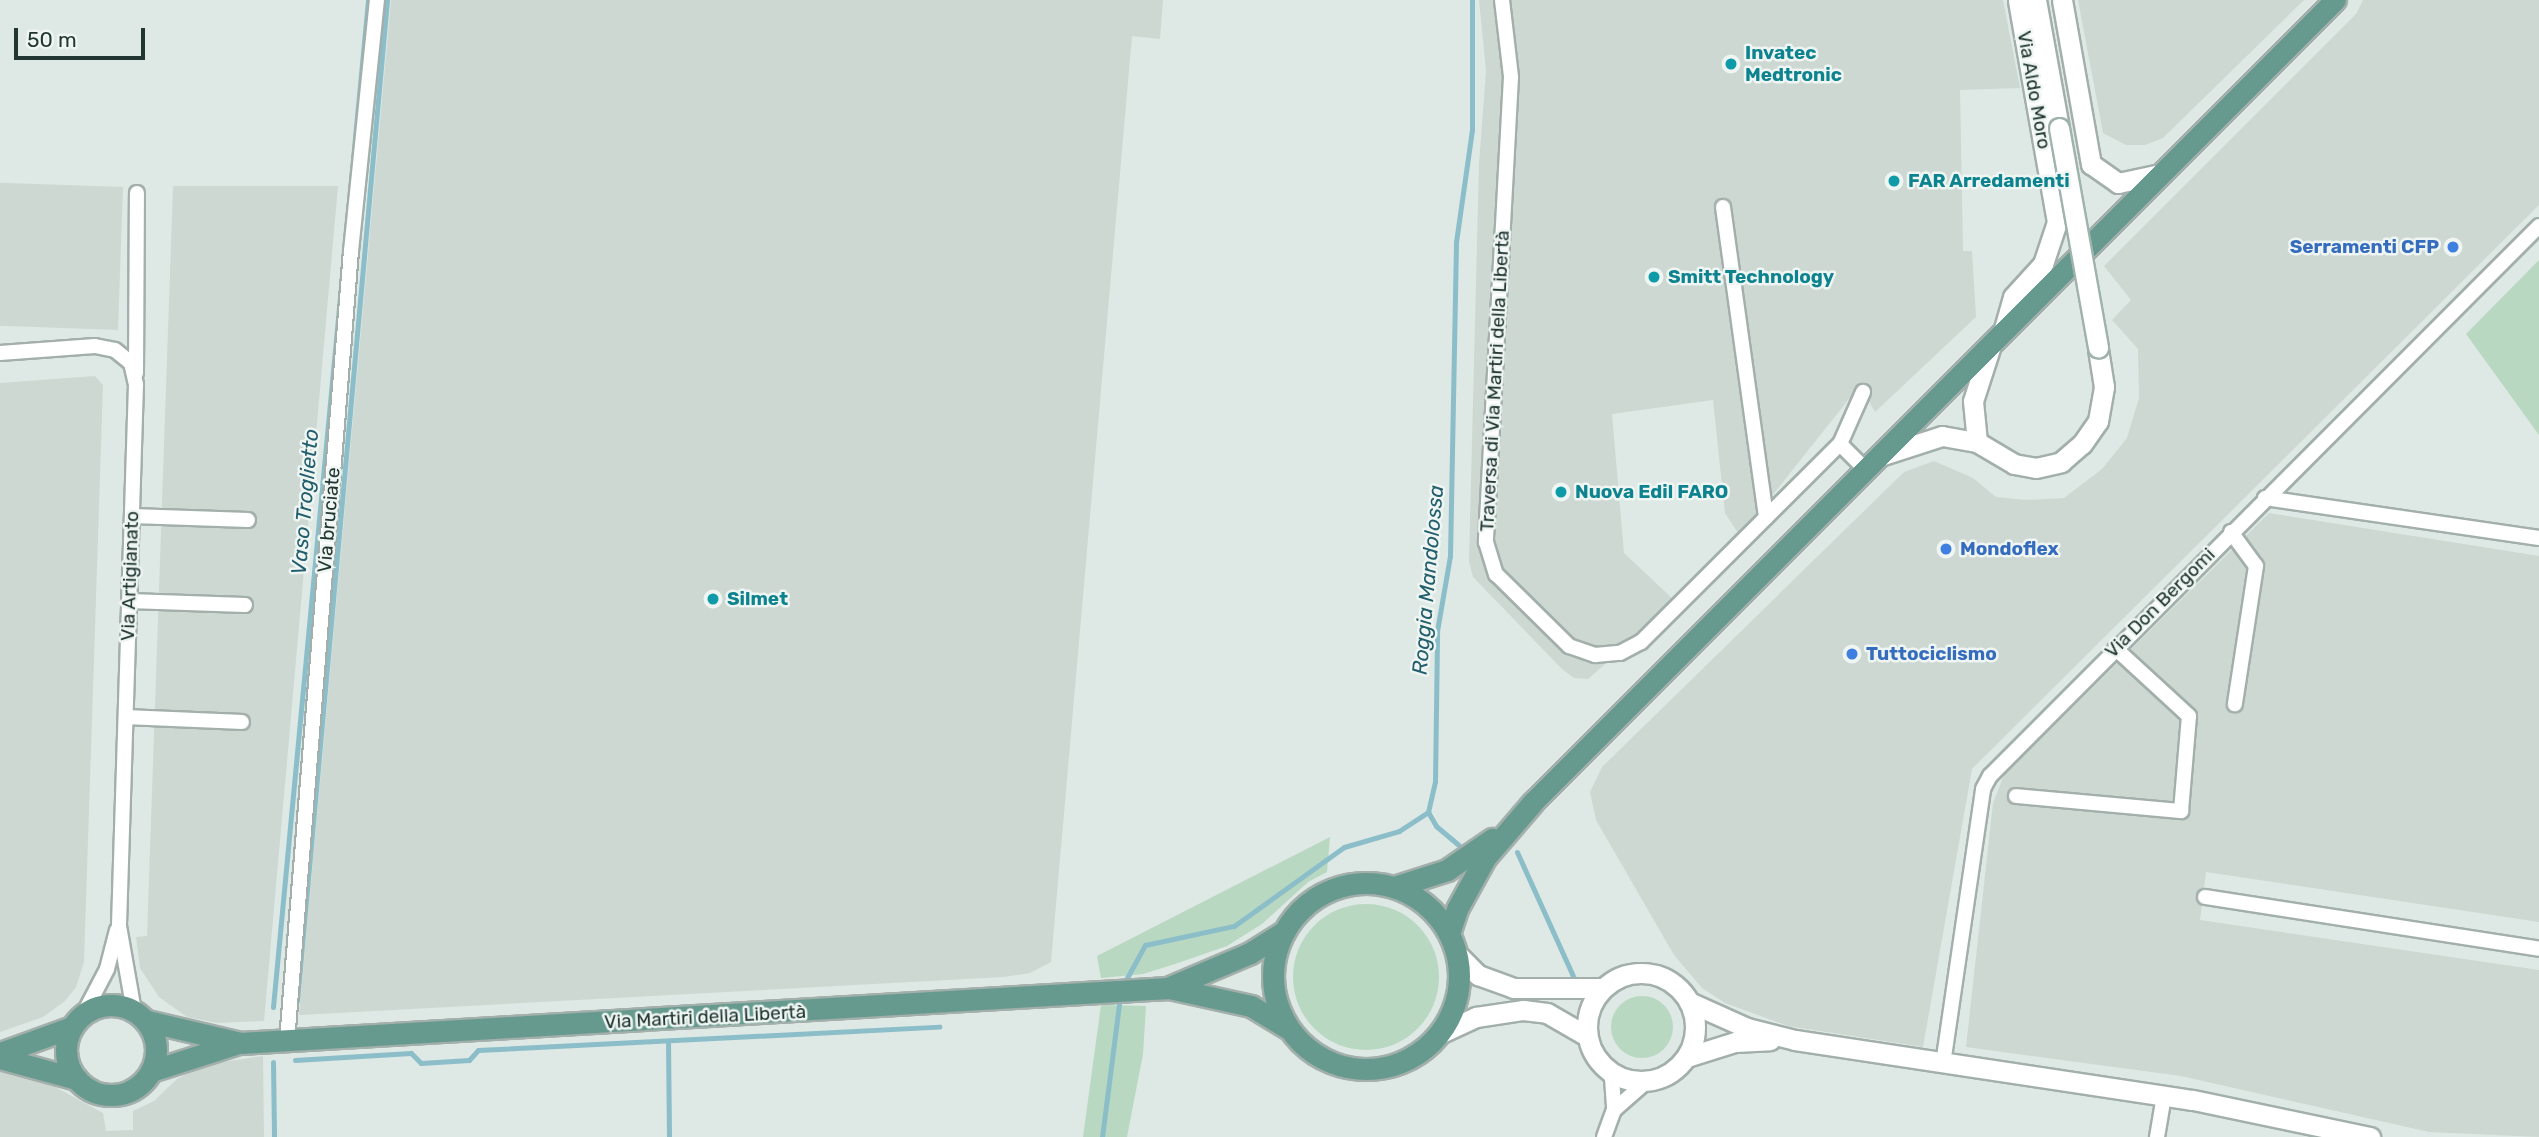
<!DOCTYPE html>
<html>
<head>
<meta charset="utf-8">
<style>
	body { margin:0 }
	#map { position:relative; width:2539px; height:1137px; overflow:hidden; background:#dee8e4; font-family:Rubik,sans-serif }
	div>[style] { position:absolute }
	.built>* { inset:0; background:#cdd8d3; transform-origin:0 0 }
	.green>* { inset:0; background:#b9d8c2 }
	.round { border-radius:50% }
	.stream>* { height:5px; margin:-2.5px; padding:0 2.5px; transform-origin:2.5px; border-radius:2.5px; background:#8bbec9 }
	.roads { filter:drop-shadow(2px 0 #a2afab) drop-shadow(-2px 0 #a2afab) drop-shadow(0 2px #a2afab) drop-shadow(0 -2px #a2afab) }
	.street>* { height:14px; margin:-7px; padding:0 7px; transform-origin:7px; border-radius:7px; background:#fff }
	.secondary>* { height:19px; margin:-9.5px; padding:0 9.5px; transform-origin:9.5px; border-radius:9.5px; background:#fff }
	.secondary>.ring { margin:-9.5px; padding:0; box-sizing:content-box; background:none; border:19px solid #fff; border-radius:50% }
	.primary>* { height:21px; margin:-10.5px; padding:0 10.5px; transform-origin:10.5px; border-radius:10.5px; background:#679a8e }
	.primary>.ring { margin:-10.5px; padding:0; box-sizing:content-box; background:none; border:21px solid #679a8e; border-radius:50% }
	.bridges { filter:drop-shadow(2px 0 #9fb3ac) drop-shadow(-2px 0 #9fb3ac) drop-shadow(0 2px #9fb3ac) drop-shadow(0 -2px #9fb3ac) }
	.secondary-bridge>* { height:19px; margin:-9.5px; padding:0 9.5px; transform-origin:9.5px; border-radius:9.5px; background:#fff }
	.dots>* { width:19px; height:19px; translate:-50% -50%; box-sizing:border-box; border:4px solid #eef5f2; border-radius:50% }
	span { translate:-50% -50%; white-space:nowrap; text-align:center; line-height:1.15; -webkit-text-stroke:5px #eef5f2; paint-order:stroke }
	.culture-label { font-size:19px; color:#0d838f; font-weight:700 }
	.left { translate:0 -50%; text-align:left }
	.street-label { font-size:19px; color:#213631 }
	.shop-label { font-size:19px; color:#366cbe; font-weight:700 }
	.right { translate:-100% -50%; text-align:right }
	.water-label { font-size:21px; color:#225e6c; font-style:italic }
	.scale { position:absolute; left:14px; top:28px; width:131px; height:32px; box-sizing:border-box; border:4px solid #213631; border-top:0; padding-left:9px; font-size:21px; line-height:24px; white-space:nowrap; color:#213631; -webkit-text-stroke:5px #eef5f2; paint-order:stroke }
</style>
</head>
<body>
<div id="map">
	<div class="built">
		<i style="clip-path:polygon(391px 0,1163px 0,1160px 39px,1132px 36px,1051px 962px,1030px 973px,1004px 977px,299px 1015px)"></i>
		<i style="clip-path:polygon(1479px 0,2003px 0,2020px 88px,1960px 90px,1963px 251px,1972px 251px,1976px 317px,1875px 412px,1860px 385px,1740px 536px,1725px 513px,1713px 400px,1612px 414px,1624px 553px,1676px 602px,1588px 679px,1574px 678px,1562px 669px,1473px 577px,1469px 561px,1479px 164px,1486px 71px)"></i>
		<i style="clip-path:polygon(2078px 0,2304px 0,2163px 138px,2145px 145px,2126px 145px,2103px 133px)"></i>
		<i style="clip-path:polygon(2363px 0,2539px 0,2539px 205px,1972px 769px,1923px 1047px,1788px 1026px,1725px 1003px,1702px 988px,1674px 955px,1596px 820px,1590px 792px,1602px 767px,1904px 472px,1934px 461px,1973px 478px,1996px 497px,2026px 500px,2064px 498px,2102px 469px,2127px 438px,2139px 398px,2138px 349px,2112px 320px,2131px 300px,2104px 266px,2356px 14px)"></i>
		<i style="clip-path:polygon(173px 186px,338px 186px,264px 1021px,217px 1023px,187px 1017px,159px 997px,140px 968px,136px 937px,147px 936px)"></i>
		<i style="left:123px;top:187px;width:143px;height:123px;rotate:92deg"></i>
		<i style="clip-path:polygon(95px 376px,103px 385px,84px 962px,76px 987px,65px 1001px,43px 1017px,0 1032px,0 383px)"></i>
		<i style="clip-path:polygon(2269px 513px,2539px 556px,2539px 922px,2206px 872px,2200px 920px,2539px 970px,2539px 1137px,2429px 1132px,2181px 1076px,1966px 1047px,1993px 803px,2004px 775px)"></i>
		<i style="clip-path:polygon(263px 1056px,264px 1137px,0 1137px,0 1069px,46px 1082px,103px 1113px,106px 1131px,133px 1130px,133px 1111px,154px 1101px,177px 1079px,203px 1065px)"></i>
	</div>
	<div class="green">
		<i style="clip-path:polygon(2539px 260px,2539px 435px,2466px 334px)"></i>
		<i style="clip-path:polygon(1330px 837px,1327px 872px,1308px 882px,1262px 924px,1227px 946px,1175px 964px,1143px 974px,1101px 978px,1097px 956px)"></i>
		<i class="round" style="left:1293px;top:904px;width:146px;height:146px"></i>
		<i class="round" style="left:1611px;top:996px;width:62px;height:62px"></i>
		<i style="clip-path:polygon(1101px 1005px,1146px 1006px,1143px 1054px,1127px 1137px,1083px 1137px)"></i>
	</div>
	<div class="stream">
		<i style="left:1428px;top:812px;width:16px;rotate:60deg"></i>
		<i style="left:1436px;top:826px;width:30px;rotate:40deg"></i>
		<i style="left:1517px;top:852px;width:138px;rotate:65.7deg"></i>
		<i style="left:1122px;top:987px;width:48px;rotate:-61.3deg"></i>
		<i style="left:1145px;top:945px;width:91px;rotate:-12.1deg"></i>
		<i style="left:1234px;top:926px;width:135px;rotate:-35.7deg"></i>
		<i style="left:1344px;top:847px;width:57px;rotate:-16.2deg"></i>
		<i style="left:1399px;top:831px;width:35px;rotate:-33deg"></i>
		<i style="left:1428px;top:812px;width:31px;rotate:-77deg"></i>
		<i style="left:1435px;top:782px;width:151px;rotate:-89.2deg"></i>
		<i style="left:1437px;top:631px;width:76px;rotate:-80.2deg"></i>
		<i style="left:1450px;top:556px;width:314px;rotate:-88.9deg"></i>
		<i style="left:1456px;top:242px;width:113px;rotate:-81.9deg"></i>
		<i style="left:1472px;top:130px;width:130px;rotate:-90deg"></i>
		<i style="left:297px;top:1001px;width:1005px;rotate:-84.86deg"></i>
		<i style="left:273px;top:1007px;width:1011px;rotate:-84.61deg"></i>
		<i style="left:668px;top:1041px;width:96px;rotate:89.4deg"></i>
		<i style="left:295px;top:1060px;width:116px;rotate:-3.5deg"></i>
		<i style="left:411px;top:1053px;width:14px;rotate:45deg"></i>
		<i style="left:421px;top:1063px;width:48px;rotate:-3.6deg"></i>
		<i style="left:469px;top:1060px;width:13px;rotate:-48deg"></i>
		<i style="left:478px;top:1050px;width:462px;rotate:-2.9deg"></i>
		<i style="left:273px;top:1062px;width:75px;rotate:89.2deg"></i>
		<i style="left:1102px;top:1137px;width:141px;rotate:-82.7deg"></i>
	</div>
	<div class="roads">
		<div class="street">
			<i style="left:1502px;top:0;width:78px;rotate:83.3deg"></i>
			<i style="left:1511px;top:77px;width:466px;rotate:93.1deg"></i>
			<i style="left:1486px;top:542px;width:34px;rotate:73deg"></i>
			<i style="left:1496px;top:574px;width:103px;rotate:44.6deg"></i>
			<i style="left:1569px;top:646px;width:28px;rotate:19deg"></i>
			<i style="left:1595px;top:655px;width:25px;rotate:-5deg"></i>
			<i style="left:1620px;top:653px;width:24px;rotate:-28deg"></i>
			<i style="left:1641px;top:642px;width:281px;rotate:-44.9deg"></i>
			<i style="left:1840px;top:444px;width:57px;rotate:-66.1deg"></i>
			<i style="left:1723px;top:207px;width:313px;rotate:82.1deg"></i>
			<i style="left:0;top:353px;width:95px;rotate:-4.2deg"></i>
			<i style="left:95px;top:346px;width:20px;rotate:11deg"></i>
			<i style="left:115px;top:350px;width:21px;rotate:39deg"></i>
			<i style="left:131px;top:363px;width:22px;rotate:77deg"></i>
			<i style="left:136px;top:384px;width:542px;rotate:91.8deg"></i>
			<i style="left:119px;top:926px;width:86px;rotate:80deg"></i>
			<i style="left:136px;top:373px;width:180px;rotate:-89.7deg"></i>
			<i style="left:1840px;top:444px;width:35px;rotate:45deg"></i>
			<i style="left:2265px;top:498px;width:277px;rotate:8.3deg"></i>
			<i style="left:132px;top:516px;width:116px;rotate:2deg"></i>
			<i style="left:2231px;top:532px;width:42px;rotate:53.7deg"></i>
			<i style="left:2256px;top:566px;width:140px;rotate:98.7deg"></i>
			<i style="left:129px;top:601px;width:116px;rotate:2deg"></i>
			<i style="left:126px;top:717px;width:116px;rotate:2.5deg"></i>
			<i style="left:2016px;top:796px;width:166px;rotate:5.2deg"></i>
			<i style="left:2181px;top:811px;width:95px;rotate:-85.2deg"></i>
			<i style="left:2189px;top:716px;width:100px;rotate:-137.4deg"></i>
			<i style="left:2205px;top:897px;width:338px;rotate:8.8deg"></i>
			<i style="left:83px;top:1015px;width:52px;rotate:-62.4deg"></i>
			<i style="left:107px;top:969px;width:40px;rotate:-75.6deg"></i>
			<i style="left:287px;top:1041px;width:793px;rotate:-85.37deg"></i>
			<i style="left:351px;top:251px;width:252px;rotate:-84.1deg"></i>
			<i style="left:1943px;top:1064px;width:278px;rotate:-81.7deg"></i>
			<i style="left:1983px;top:789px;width:15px;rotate:-62deg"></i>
			<i style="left:1990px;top:776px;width:777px;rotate:-45.05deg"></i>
			<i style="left:1606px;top:1069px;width:11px;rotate:56deg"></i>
			<i style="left:1612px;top:1078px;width:32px;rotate:86deg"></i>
			<i style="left:1604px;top:1137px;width:29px;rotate:-70deg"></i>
			<i style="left:1614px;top:1110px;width:44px;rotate:-41.3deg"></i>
			<i style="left:2157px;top:1137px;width:42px;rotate:-80.3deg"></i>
		</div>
		<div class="secondary">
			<i style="left:2036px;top:0;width:130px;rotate:79.8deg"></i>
			<i style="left:2062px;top:0;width:167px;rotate:80deg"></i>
			<i style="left:2091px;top:164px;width:33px;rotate:35deg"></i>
			<i style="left:2118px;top:183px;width:43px;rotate:-12.1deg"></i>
			<i style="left:2003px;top:332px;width:36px;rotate:-74deg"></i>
			<i style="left:2013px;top:297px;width:45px;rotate:-47.7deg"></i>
			<i style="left:2043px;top:264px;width:44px;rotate:-71.6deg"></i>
			<i style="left:2057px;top:222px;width:225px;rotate:-100deg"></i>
			<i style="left:1977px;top:442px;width:41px;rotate:-95.6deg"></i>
			<i style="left:1973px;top:401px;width:62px;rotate:-72.1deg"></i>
			<i style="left:1880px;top:456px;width:65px;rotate:-17.9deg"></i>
			<i style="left:1942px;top:436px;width:36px;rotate:10deg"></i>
			<i style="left:1977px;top:442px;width:43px;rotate:30.7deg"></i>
			<i style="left:2014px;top:464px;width:22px;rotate:10deg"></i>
			<i style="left:2036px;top:468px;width:26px;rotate:-13deg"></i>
			<i style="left:2061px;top:462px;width:28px;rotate:-41deg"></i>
			<i style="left:2082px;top:444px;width:28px;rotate:-55deg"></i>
			<i style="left:2098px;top:421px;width:35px;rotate:-80deg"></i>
			<i style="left:2104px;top:387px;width:39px;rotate:-99deg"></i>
			<i style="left:1457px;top:954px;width:30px;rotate:45deg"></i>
			<i style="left:1478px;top:975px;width:37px;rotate:20deg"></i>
			<i style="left:1513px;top:988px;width:90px"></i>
			<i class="ring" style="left:1587px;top:973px;width:89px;height:89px"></i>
			<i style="left:1689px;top:1002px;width:64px;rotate:24.1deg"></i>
			<i style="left:1747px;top:1028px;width:49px;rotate:14deg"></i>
			<i style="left:1795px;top:1040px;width:402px;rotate:8.6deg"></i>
			<i style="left:2193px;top:1100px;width:181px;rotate:11.8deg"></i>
			<i style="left:1439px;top:1034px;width:41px;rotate:-24.7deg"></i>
			<i style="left:1476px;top:1017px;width:48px;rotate:-8.5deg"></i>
			<i style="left:1523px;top:1010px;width:24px;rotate:7deg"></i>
			<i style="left:1547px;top:1013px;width:46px;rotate:29.9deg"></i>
			<i style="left:1687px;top:1057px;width:50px;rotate:-17.4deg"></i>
			<i style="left:1735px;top:1042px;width:35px;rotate:-3deg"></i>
		</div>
		<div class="primary">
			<i class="ring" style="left:1273px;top:883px;width:165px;height:165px"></i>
			<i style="left:1394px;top:887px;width:56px;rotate:-17.8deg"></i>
			<i style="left:1447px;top:870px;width:55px;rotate:-34.6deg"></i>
			<i style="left:1449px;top:934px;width:26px;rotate:-72deg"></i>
			<i style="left:1457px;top:909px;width:58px;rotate:-61.2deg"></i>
			<i style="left:1485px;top:858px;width:74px;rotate:-49.4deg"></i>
			<i style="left:1533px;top:802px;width:1134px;rotate:-45deg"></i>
			<i style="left:1170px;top:987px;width:87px;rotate:-23deg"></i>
			<i style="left:1250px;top:953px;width:41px;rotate:-32.2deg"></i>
			<i class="ring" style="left:66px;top:1005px;width:69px;height:69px"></i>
			<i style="left:147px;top:1021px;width:96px;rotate:13.3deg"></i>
			<i style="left:240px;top:1043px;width:931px;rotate:-3.39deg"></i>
			<i style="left:1169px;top:988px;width:84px;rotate:12.4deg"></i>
			<i style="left:1251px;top:1006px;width:44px;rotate:31.2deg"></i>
			<i style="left:0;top:1053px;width:77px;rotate:-19.9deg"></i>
			<i style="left:0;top:1058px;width:80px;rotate:15.3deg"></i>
			<i style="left:151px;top:1071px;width:92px;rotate:-17.7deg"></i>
		</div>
	</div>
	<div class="bridges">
		<div class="secondary-bridge">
			<i style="left:2059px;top:128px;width:223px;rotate:79.9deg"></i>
		</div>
	</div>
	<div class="dots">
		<i style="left:1731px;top:64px;background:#0f9aa8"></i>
		<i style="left:1894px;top:181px;background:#0f9aa8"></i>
		<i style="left:2453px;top:247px;background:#3f7fe0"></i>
		<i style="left:1654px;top:277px;background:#0f9aa8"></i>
		<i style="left:1561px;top:492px;background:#0f9aa8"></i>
		<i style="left:1946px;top:549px;background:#3f7fe0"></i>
		<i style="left:713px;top:599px;background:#0f9aa8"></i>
		<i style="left:1852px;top:654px;background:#3f7fe0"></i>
	</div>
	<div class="culture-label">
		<span class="left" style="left:1745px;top:64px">Invatec<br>Medtronic</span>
		<span class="left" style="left:1908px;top:181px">FAR Arredamenti</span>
		<span class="left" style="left:1668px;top:277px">Smitt Technology</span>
		<span class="left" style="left:1575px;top:492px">Nuova Edil FARO</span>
		<span class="left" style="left:727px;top:599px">Silmet</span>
	</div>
	<div class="street-label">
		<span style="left:2034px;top:90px;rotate:80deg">Via Aldo Moro</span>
		<span style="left:1495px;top:381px;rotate:-87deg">Traversa di Via Martiri della Libertà</span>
		<span style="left:329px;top:520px;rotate:-85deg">Via bruciate</span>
		<span style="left:130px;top:576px;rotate:-88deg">Via Artigianato</span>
		<span style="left:2160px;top:603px;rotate:-45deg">Via Don Bergomi</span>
		<span style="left:705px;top:1017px;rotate:-3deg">Via Martiri della Libertà</span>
	</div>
	<div class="shop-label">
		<span class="right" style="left:2439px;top:247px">Serramenti CFP</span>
		<span class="left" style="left:1960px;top:549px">Mondoflex</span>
		<span class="left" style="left:1866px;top:654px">Tuttociclismo</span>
	</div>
	<div class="water-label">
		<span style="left:305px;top:502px;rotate:-85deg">Vaso Troglietto</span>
		<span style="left:1428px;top:580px;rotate:-85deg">Roggia Mandolossa</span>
	</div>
	<div class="scale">50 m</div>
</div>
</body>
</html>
